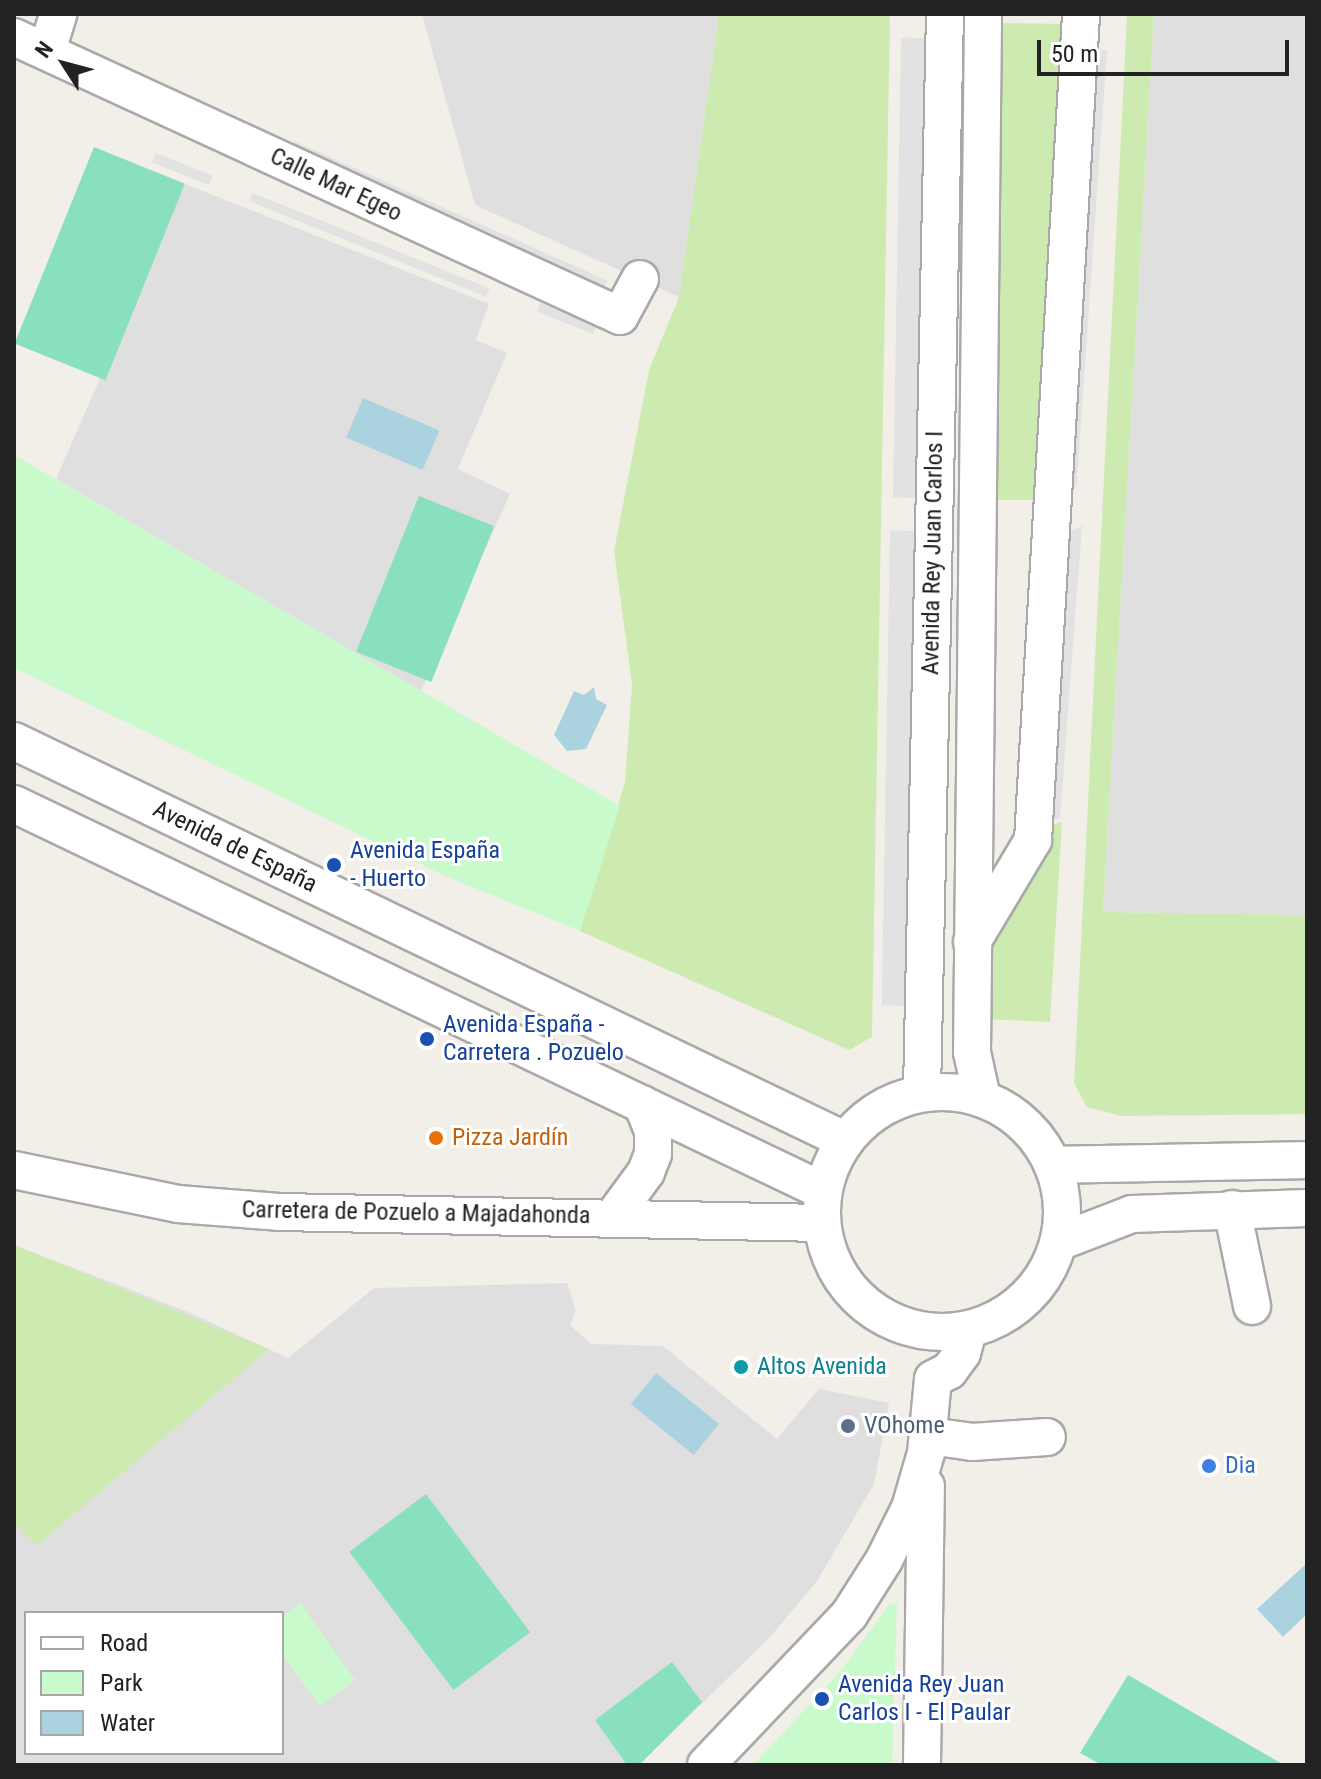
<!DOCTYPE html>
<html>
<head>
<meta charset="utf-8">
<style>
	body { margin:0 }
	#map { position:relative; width:1321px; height:1779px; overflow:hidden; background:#f2efe9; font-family:"Roboto Condensed",sans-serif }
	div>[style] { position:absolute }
	.residential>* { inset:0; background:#e0dfdf }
	.grass>* { inset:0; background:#cdebb0 }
	.park>* { inset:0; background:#c8facc }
	.pitch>* { inset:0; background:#88e0be; transform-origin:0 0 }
	.parking>* { inset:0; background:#e2e2e2; transform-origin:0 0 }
	.water>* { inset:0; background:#aad3df; transform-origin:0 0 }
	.roads { filter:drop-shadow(2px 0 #a9a9a9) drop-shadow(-2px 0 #a9a9a9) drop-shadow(0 2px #a9a9a9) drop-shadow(0 -2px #a9a9a9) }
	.minor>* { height:36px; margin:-18px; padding:0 18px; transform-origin:18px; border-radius:18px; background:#fff }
	.minor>.ring { margin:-18px; padding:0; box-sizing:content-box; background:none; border:36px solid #fff; border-radius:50% }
	.dots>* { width:22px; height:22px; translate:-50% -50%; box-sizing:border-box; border:4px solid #fff; border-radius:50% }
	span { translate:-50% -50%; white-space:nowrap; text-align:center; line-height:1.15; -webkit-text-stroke:6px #fff; paint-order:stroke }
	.street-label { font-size:24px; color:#222 }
	.transit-label { font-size:24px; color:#164399 }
	.left { translate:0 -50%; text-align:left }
	.food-label { font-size:24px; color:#c56008 }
	.culture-label { font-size:24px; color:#0d838f }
	.service-label { font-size:24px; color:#4e5e75 }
	.shop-label { font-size:24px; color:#366cbe }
	.frame { position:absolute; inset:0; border:16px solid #222; pointer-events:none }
	.legend { position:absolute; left:24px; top:1611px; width:260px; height:144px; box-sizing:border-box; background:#fff; border:2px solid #a7a7a7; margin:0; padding:10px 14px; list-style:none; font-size:24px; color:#222 }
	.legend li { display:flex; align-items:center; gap:16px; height:40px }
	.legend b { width:40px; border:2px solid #a7a7a7 }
	.north { position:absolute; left:24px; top:24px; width:80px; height:80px; -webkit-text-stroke:6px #fff; paint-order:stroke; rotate:306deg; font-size:22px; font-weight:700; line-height:32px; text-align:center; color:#222 }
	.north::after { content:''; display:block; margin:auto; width:28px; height:36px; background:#222; clip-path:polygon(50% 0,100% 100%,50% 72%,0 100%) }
	.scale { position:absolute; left:1037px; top:40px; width:252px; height:36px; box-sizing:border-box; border:4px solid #222; border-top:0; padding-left:10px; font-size:24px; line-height:28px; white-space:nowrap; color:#222; -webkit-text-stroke:6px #fff; paint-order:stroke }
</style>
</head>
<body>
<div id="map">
	<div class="residential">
		<i style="clip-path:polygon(422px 14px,719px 14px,679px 297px,475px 205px)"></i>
		<i style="clip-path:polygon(1154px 14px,1307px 14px,1307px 915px,1103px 912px)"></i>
		<i style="clip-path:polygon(185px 184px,489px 304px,476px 340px,507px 353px,458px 469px,510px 494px,421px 691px,56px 479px)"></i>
		<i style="clip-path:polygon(evenodd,14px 1245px,186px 1311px,288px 1358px,374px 1288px,567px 1283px,576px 1310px,570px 1325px,591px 1344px,663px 1346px,777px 1439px,819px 1389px,889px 1403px,874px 1484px,817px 1581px,770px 1637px,639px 1765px,14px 1765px,14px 1245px,26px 1613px,282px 1613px,282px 1753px,26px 1753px,26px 1613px)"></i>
	</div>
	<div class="grass">
		<i style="clip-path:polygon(719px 14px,890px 14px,872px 1037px,849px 1050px,580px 931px,625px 782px,632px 684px,614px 551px,649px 370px,679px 297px)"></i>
		<i style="clip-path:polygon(1127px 14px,1154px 14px,1103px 912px,1307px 915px,1307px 1114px,1121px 1116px,1087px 1107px,1074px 1083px)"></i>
		<i style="clip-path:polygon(1000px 23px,1072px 24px,1041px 500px,987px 500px)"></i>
		<i style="clip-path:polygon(1062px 822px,1050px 1022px,983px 1019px,989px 942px,1043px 828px)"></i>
		<i style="clip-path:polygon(14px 1245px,269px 1349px,37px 1545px,14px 1523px)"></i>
	</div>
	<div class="park">
		<i style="clip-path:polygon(14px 455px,620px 806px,580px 931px,443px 875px,14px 668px)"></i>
		<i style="clip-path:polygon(300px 1603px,355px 1680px,320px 1706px,282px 1655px,282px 1617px)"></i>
		<i style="clip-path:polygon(890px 1603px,897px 1604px,892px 1765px,753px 1765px,840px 1672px)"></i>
	</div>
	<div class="pitch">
		<i style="left:94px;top:147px;width:98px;height:212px;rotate:22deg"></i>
		<i style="left:419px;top:496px;width:81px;height:168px;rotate:22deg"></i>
		<i style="left:426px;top:1494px;width:173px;height:96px;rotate:53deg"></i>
		<i style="clip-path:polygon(672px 1662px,702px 1702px,639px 1765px,627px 1765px,595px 1720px)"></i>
		<i style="clip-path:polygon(1128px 1675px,1284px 1765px,1102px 1765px,1080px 1753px)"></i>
	</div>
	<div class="parking">
		<i style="left:925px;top:38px;width:460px;height:24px;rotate:91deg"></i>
		<i style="left:1107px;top:50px;width:438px;height:18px;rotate:94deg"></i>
		<i style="left:294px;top:141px;width:343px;height:13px;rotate:24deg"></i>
		<i style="left:156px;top:153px;width:61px;height:10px;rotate:22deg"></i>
		<i style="left:253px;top:193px;width:255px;height:9px;rotate:22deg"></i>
		<i style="left:540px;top:303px;width:61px;height:9px;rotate:22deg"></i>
		<i style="clip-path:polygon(1082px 526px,1060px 818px,1043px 825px,1058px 537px)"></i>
		<i style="left:917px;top:531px;width:475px;height:27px;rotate:91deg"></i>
	</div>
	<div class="water">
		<i style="left:363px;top:398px;width:83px;height:43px;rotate:23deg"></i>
		<i style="clip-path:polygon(594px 687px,596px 699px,607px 705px,586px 749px,567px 751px,554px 735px,574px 691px,584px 695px)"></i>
		<i style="left:656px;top:1373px;width:81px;height:40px;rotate:39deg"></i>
		<i style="clip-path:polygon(1307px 1563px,1307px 1614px,1283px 1637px,1257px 1609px)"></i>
	</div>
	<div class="roads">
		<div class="minor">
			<i style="left:14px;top:37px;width:667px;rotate:24.72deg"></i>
			<i style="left:620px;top:316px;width:42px;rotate:-61.6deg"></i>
			<i style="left:47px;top:51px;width:39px;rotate:-73deg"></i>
			<i style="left:14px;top:741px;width:921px;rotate:25.67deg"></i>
			<i style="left:14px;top:804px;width:897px;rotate:25.56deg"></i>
			<i style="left:972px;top:942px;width:119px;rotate:-59.1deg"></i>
			<i style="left:1033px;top:840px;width:827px;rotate:-86.67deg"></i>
			<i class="ring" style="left:822px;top:1092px;width:204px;height:204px"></i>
			<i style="left:922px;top:1092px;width:1078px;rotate:-88.78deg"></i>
			<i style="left:982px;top:1098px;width:47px;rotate:-102.3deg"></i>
			<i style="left:972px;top:1052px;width:1038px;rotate:-89.39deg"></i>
			<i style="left:1053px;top:1165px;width:254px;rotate:-1.1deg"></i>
			<i style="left:14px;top:1170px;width:167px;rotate:11.7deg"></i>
			<i style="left:178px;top:1204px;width:101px;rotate:4.5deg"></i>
			<i style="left:279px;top:1212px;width:542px;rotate:1.16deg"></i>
			<i style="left:1232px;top:1209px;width:99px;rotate:78.3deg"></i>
			<i style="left:613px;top:1217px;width:56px;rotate:-53.7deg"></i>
			<i style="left:646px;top:1172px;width:19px;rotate:-69deg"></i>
			<i style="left:653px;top:1154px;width:23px;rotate:-90deg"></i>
			<i style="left:653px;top:1131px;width:29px;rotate:-112deg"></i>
			<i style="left:1059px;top:1242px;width:78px;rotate:-21deg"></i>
			<i style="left:1132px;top:1214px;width:175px;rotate:-2deg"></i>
			<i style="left:933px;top:1379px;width:18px;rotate:-27deg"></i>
			<i style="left:949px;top:1371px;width:22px;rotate:-54deg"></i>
			<i style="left:962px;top:1353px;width:24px;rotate:-75deg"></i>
			<i style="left:930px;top:1436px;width:42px;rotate:8.1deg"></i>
			<i style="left:972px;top:1442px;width:75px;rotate:-3.8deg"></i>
			<i style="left:706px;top:1765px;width:207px;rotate:-46.4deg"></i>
			<i style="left:849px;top:1615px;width:65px;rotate:-57.5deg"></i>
			<i style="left:884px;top:1560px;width:58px;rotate:-63.4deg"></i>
			<i style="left:910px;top:1508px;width:57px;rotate:-73.8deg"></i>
			<i style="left:926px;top:1453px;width:74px;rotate:-84.6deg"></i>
			<i style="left:922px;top:1765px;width:279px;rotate:-89.2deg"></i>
		</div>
	</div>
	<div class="dots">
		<i style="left:334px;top:865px;background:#1a4fb4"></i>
		<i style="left:427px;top:1039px;background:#1a4fb4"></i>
		<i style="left:436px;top:1138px;background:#e8710a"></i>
		<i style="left:741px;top:1367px;background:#0f9aa8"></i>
		<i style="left:848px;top:1426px;background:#5c6f8a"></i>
		<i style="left:1209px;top:1466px;background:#3f7fe0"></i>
		<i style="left:822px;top:1699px;background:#1a4fb4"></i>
	</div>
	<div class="street-label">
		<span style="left:336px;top:185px;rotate:25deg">Calle Mar Egeo</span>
		<span style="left:933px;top:553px;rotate:-89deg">Avenida Rey Juan Carlos I</span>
		<span style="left:235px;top:847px;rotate:26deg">Avenida de España</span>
		<span style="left:416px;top:1213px;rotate:1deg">Carretera de Pozuelo a Majadahonda</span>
	</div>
	<div class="transit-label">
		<span class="left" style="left:350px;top:865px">Avenida España<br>- Huerto</span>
		<span class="left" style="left:443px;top:1039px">Avenida España -<br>Carretera . Pozuelo</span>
		<span class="left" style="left:838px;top:1699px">Avenida Rey Juan<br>Carlos I - El Paular</span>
	</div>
	<div class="food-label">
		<span class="left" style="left:452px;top:1138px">Pizza Jardín</span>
	</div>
	<div class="culture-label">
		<span class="left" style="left:757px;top:1367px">Altos Avenida</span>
	</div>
	<div class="service-label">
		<span class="left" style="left:864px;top:1426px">VOhome</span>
	</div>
	<div class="shop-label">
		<span class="left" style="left:1225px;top:1466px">Dia</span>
	</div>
	<div class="frame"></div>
	<ul class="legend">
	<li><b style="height:10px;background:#fff"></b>Road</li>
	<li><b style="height:22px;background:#c8facc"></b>Park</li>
	<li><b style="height:22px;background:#aad3df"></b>Water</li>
	</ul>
	<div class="north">N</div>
	<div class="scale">50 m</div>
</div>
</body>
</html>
